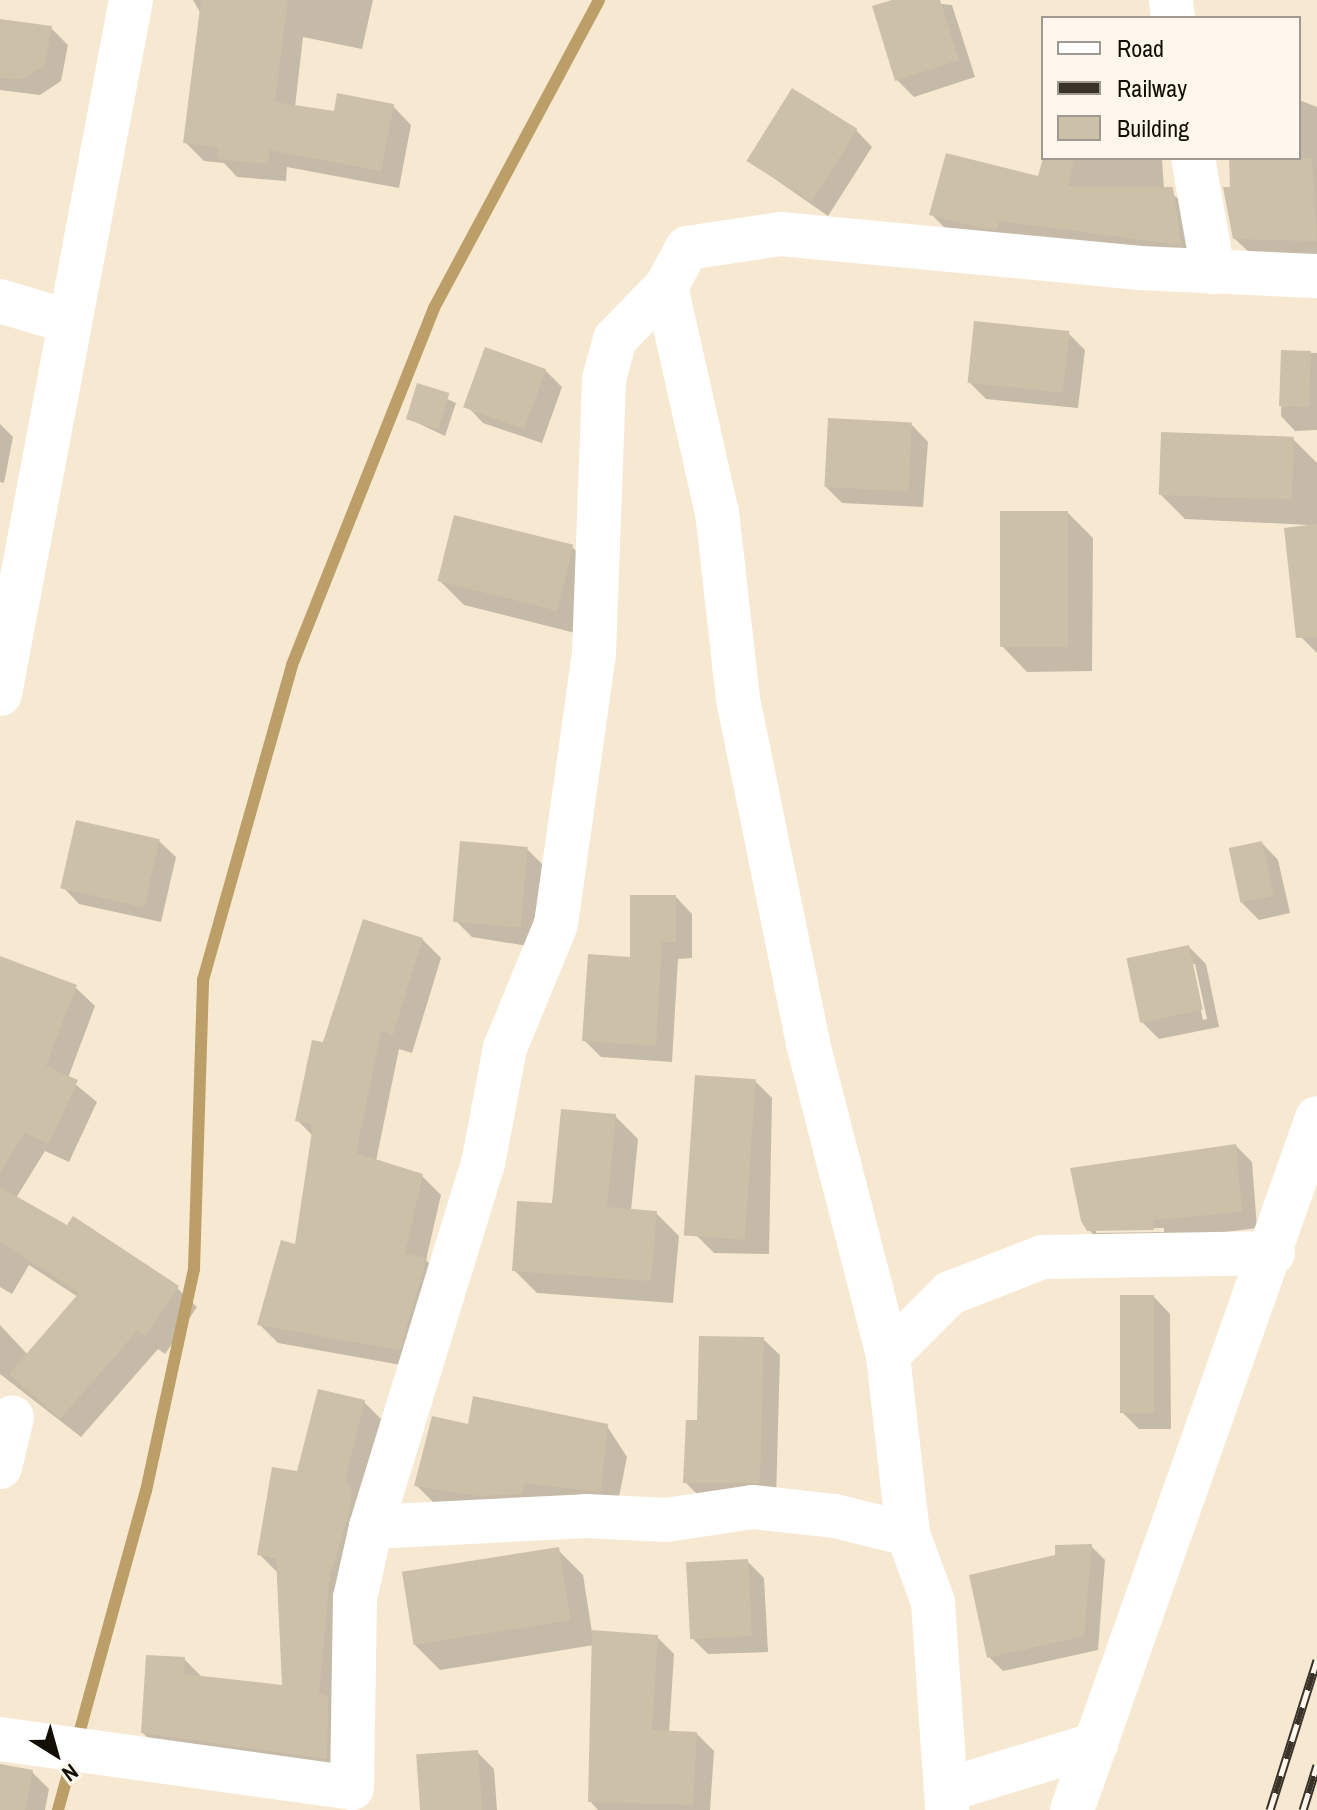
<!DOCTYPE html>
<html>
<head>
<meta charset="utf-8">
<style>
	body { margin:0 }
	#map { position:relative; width:1317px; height:1810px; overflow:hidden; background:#f7e9d1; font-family:"Archivo Narrow",sans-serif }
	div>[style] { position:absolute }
	.shadow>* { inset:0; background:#0003 }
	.stream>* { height:12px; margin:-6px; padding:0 6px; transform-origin:6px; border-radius:6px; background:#bc9e68 }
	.building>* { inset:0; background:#cdc0a9; transform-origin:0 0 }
	.street>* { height:44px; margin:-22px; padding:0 22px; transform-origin:22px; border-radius:22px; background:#fff }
	.rail>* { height:9px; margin-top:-4.5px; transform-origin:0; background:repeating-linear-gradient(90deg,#fdf7ed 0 18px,#393329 0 36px); box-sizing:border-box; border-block:2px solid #393329 }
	span { translate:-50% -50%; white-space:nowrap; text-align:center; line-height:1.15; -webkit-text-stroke:8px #fdf7ed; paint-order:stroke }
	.legend { position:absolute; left:1041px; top:16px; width:260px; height:144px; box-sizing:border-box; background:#fdf7ed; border:2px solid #9f9a91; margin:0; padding:10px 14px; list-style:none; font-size:24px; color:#130f07 }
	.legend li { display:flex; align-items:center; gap:16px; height:40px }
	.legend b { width:40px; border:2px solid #9f9a91 }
	.north { position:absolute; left:16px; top:1714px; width:80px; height:80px; -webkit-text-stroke:6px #fdf7ed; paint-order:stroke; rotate:143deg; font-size:22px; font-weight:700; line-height:32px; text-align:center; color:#130f07 }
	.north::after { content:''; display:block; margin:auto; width:28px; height:36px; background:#130f07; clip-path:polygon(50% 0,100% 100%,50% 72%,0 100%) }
</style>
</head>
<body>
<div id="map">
	<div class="shadow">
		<i style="clip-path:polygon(193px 0,373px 0,362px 49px,303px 37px,295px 107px,335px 113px,393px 106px,411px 125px,399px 188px,287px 167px,286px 181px,237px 177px,224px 163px,204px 161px,185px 142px,201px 14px)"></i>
		<i style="clip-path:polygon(899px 0,952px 5px,975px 77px,914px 97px,897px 80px)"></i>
		<i style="clip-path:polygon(0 20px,51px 28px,68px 45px,61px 81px,40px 95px,0 90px)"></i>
		<i style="clip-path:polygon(1299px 100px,1317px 107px,1317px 257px,1252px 255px,1234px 238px,1231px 158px,1299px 158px)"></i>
		<i style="clip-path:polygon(856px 130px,872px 147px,828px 216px,749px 161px)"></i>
		<i style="clip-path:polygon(1045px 158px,1162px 158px,1164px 189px,1188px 205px,1196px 260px,947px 230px,931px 214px,1040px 178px)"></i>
		<i style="clip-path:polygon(1068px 333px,1085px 350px,1078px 408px,986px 399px,969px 382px)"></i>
		<i style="clip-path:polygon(1283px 352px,1317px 353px,1317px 430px,1295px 431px,1281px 416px)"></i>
		<i style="clip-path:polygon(545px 370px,562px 387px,542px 443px,483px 423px,467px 406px)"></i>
		<i style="clip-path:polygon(418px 385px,456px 403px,445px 436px,407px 418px)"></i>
		<i style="clip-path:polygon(0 424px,13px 437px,4px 483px,0 482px)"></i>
		<i style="clip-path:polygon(912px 425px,928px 442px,923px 507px,842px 503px,825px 486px)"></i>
		<i style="clip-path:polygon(1293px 439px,1317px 463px,1317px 653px,1297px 633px,1309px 525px,1185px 519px,1160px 494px)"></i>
		<i style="clip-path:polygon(1068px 513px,1093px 538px,1092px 671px,1027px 672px,1002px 646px)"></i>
		<i style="clip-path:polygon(572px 547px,597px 572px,587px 636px,464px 605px,439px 580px)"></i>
		<i style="clip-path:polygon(159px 841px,176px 857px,161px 922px,79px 904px,63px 887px)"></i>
		<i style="clip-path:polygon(1262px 843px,1278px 860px,1290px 913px,1259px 920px,1242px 903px)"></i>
		<i style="clip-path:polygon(527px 849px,543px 865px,534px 947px,472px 937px,456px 921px)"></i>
		<i style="clip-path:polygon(676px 897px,692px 914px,692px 958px,678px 959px,672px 1062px,601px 1057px,584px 1040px)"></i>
		<i style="clip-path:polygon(422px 939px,441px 958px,412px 1053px,399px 1049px,375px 1166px,422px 1176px,441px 1195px,426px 1260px,444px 1278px,418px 1368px,278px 1343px,259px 1324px,296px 1246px,313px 1136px,297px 1120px,325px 1045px)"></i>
		<i style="clip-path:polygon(evenodd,1189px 947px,1206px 964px,1219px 1027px,1159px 1039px,1142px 1022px,1189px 947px,1191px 964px,1195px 964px,1207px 1019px,1203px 1020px,1191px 964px)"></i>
		<i style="clip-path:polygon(0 978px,75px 987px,95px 1006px,68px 1078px,97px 1102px,69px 1162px,45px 1151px,16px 1198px,177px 1288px,197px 1307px,165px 1354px,158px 1349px,81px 1437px,0 1374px,0 1325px,28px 1355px,78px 1297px,29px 1265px,12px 1294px,0 1287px)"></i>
		<i style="clip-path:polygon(697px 1077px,755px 1081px,772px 1098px,769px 1254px,714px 1253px,697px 1236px)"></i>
		<i style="clip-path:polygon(615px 1116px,638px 1139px,631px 1211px,656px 1213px,679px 1236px,673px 1303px,537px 1293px,514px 1270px)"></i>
		<i style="clip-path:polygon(evenodd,1236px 1146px,1252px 1162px,1257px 1228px,1106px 1247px,1089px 1230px,1236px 1146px,1164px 1228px,1164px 1232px,1096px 1233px,1096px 1229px,1164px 1228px)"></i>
		<i style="clip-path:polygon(1154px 1297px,1170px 1314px,1171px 1429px,1139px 1429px,1122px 1412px)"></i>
		<i style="clip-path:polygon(763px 1339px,780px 1355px,776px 1499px,702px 1499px,685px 1482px)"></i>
		<i style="clip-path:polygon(364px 1402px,386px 1424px,349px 1780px,165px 1755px,143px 1733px,184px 1659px,203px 1678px,284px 1687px,279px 1574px,259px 1554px,299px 1473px)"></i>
		<i style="clip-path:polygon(469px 1426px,607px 1426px,627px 1457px,617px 1507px,497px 1512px,433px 1502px,416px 1485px)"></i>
		<i style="clip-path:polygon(1091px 1546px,1105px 1560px,1098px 1650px,1003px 1671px,989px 1657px)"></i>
		<i style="clip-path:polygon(558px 1550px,583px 1575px,592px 1632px,657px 1637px,674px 1654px,669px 1733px,697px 1734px,714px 1751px,710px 1810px,598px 1810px,590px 1801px,594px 1645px,440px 1670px,415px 1645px)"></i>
		<i style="clip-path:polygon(747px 1561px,764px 1578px,768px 1652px,708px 1654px,691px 1637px)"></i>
		<i style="clip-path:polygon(477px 1752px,494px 1769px,497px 1810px,423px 1810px)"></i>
		<i style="clip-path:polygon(0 1764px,32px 1772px,49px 1789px,45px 1810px,0 1810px)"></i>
	</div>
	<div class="stream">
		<i style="left:58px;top:1810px;width:331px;rotate:-74.6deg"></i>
		<i style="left:146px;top:1491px;width:227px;rotate:-77.8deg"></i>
		<i style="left:194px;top:1269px;width:289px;rotate:-88.2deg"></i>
		<i style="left:203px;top:980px;width:327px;rotate:-74.2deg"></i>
		<i style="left:292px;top:665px;width:384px;rotate:-68.3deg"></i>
		<i style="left:434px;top:308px;width:349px;rotate:-61.8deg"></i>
	</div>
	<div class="building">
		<i style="clip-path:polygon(201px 0,288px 0,275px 102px,334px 111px,337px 93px,394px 104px,381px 171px,269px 150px,268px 164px,217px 159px,218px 147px,183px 143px)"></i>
		<i style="clip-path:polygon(892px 0,940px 0,959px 60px,895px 81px,872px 6px)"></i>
		<i style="clip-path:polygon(0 19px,52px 26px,45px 65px,23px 79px,0 78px)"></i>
		<i style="left:792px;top:88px;width:77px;height:86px;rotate:32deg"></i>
		<i style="clip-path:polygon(946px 153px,1038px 176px,1043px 158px,1075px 158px,1068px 186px,1173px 187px,1181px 245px,999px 221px,997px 229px,981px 228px,929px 215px)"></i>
		<i style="clip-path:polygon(1229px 158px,1312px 158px,1317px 241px,1233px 239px,1223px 187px,1230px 187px)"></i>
		<i style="left:974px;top:321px;width:96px;height:62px;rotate:6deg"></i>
		<i style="left:485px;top:347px;width:65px;height:64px;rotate:20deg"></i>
		<i style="left:1281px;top:350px;width:30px;height:56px;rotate:2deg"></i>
		<i style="left:417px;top:383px;width:34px;height:38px;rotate:17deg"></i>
		<i style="left:828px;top:418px;width:84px;height:69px;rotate:3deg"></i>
		<i style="left:1161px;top:432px;width:133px;height:63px;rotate:2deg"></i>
		<i style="left:1000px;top:511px;width:68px;height:136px"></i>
		<i style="left:454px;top:515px;width:123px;height:68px;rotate:14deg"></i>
		<i style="clip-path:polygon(1317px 524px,1317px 637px,1296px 638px,1284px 528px)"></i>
		<i style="left:76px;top:820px;width:86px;height:70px;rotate:13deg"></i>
		<i style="left:460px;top:841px;width:68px;height:81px;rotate:5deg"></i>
		<i style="left:1262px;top:841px;width:56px;height:34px;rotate:78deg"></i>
		<i style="clip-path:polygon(630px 895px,676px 895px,676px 942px,662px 942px,656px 1046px,582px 1041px,588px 954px,630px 957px)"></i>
		<i style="clip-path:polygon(363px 919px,423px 938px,393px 1035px,381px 1031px,356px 1153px,423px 1174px,405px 1254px,427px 1258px,400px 1350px,257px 1325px,281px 1240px,295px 1244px,313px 1124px,295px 1121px,312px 1040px,323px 1042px)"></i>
		<i style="left:1189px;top:945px;width:66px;height:64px;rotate:78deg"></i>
		<i style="clip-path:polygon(0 956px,77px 985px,46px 1066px,78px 1080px,49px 1144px,25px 1133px,0 1172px)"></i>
		<i style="left:695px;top:1075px;width:61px;height:161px;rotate:4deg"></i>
		<i style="clip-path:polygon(561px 1109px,616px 1114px,607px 1207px,657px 1211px,651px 1281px,512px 1271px,517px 1201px,552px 1203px)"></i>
		<i style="clip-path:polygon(1236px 1144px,1242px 1212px,1153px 1220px,1154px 1230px,1087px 1231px,1081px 1221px,1070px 1168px)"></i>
		<i style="clip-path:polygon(0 1187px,67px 1225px,73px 1216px,179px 1286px,145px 1336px,137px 1331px,60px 1419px,9px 1374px,79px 1293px,0 1241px)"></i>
		<i style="left:1154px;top:1295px;width:118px;height:34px;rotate:90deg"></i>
		<i style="clip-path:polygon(699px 1336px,764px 1337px,760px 1483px,683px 1483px,686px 1420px,697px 1420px)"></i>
		<i style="clip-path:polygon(318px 1389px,365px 1400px,345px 1479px,352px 1492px,348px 1517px,330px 1575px,319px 1694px,328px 1696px,327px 1759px,141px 1733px,146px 1655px,185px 1657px,184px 1674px,282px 1685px,276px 1558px,257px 1555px,272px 1467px,297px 1471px)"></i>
		<i style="clip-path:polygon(473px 1396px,608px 1424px,601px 1492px,524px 1483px,522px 1494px,479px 1496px,414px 1486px,432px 1416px,468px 1424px)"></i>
		<i style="clip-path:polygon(1092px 1544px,1084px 1636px,987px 1658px,969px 1575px,1055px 1555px,1055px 1545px)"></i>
		<i style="left:559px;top:1547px;width:74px;height:159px;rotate:81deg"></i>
		<i style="left:748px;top:1559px;width:77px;height:62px;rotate:87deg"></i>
		<i style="clip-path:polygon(592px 1630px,658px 1635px,652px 1730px,697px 1732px,693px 1805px,588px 1802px)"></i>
		<i style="left:478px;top:1750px;width:60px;height:62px;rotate:86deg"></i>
		<i style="clip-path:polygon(0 1764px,33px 1770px,25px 1810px,0 1810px)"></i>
	</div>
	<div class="street">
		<i style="left:1171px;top:0;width:18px;rotate:84deg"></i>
		<i style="left:1193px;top:158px;width:116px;rotate:80deg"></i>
		<i style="left:0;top:301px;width:73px;rotate:16.7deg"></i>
		<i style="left:0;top:694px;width:706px;rotate:-79.31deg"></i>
		<i style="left:888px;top:1355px;width:88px;rotate:-45deg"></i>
		<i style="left:950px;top:1293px;width:100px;rotate:-21.2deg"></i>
		<i style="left:1043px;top:1257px;width:230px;rotate:-1deg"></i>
		<i style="left:0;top:1467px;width:51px;rotate:-76.5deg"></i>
		<i style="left:371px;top:1527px;width:380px;rotate:-72.9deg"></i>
		<i style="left:483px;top:1164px;width:118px;rotate:-79.3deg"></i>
		<i style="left:505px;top:1048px;width:134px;rotate:-67.6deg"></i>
		<i style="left:556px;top:924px;width:274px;rotate:-82deg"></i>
		<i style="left:594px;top:653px;width:274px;rotate:-87.9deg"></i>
		<i style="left:604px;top:379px;width:41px;rotate:-74.6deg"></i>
		<i style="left:615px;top:339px;width:73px;rotate:-45.6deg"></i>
		<i style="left:908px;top:1534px;width:180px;rotate:-96.4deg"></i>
		<i style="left:888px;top:1355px;width:322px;rotate:-104.4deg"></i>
		<i style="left:808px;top:1043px;width:351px;rotate:-101.5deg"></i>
		<i style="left:738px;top:699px;width:187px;rotate:-96.4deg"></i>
		<i style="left:717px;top:513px;width:232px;rotate:-102.7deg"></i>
		<i style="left:666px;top:287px;width:44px;rotate:-61.7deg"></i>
		<i style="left:687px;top:248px;width:95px;rotate:-8.5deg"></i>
		<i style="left:781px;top:234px;width:361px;rotate:5.4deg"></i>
		<i style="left:1140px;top:268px;width:177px;rotate:2.6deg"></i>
		<i style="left:0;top:1739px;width:355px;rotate:7.9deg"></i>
		<i style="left:352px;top:1788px;width:190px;rotate:-89.1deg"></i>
		<i style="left:355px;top:1598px;width:73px;rotate:-77.3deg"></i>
		<i style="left:371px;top:1527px;width:215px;rotate:-2.9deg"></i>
		<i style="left:586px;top:1516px;width:80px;rotate:2.9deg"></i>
		<i style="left:666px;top:1520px;width:88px;rotate:-8.5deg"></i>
		<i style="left:753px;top:1507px;width:82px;rotate:6.3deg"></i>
		<i style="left:835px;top:1516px;width:75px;rotate:13.9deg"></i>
		<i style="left:908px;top:1534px;width:72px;rotate:69.8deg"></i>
		<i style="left:933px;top:1602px;width:208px;rotate:86.1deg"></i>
		<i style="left:950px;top:1789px;width:153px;rotate:-17.1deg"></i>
		<i style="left:1072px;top:1810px;width:734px;rotate:-70.5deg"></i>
	</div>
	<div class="rail">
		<i style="left:1270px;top:1810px;width:157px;rotate:-72.6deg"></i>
		<i style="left:1303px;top:1810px;width:47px;rotate:-72.7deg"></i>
	</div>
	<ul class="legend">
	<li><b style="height:10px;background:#fff"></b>Road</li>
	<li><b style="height:10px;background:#393329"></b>Railway</li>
	<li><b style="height:22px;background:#cdc0a9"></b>Building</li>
	</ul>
	<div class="north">N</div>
</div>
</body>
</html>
